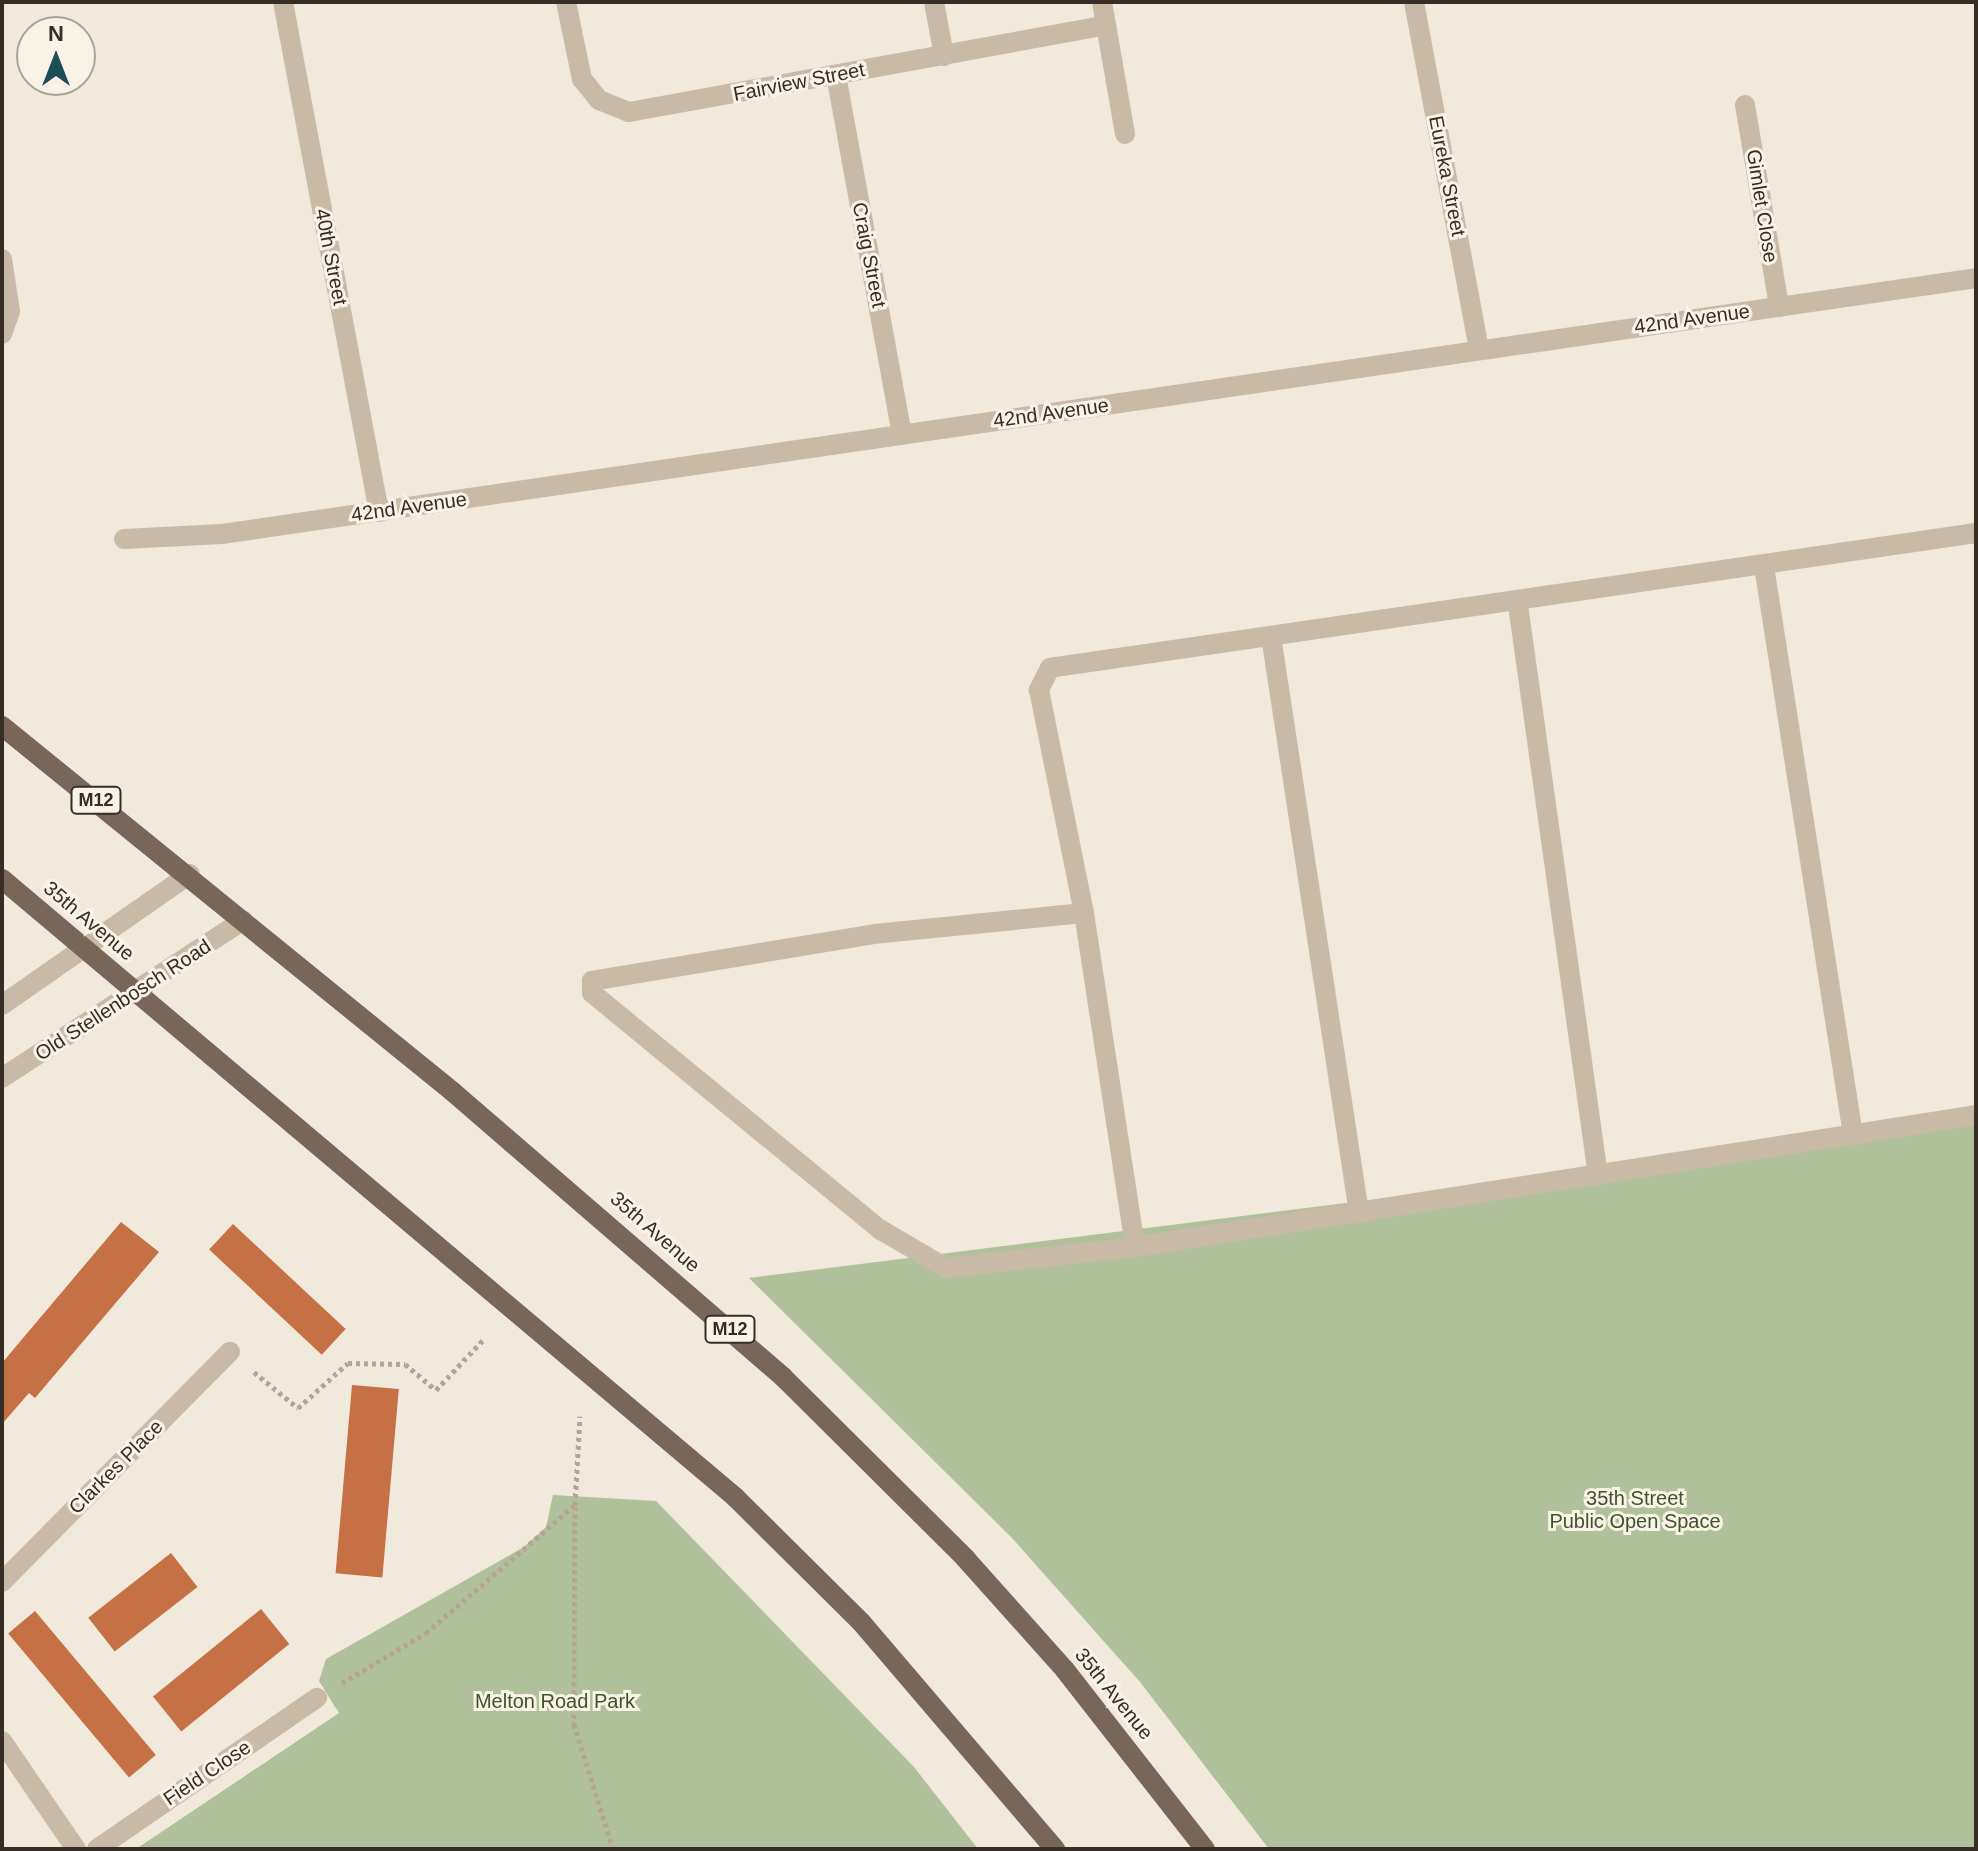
<!DOCTYPE html>
<html>
<head>
<meta charset="utf-8">
<style>
	body { margin:0 }
	#map { position:relative; width:1978px; height:1851px; overflow:hidden; background:#f1e9db; font-family:Helvetica,sans-serif }
	div>[style] { position:absolute }
	.green>* { inset:0; background:#b0c09b }
	.building>* { inset:0; background:#c57145; transform-origin:0 0 }
	.path>* { height:5px; margin-top:-2.5px; transform-origin:0; background:repeating-linear-gradient(90deg,#b5a491 0 4px,transparent 0 8px) }
	.minor>* { height:20px; margin:-10px; padding:0 10px; transform-origin:10px; border-radius:10px; background:#c9baa7 }
	.major>* { height:20px; margin:-10px; padding:0 10px; transform-origin:10px; border-radius:10px; background:#786658 }
	span { translate:-50% -50%; white-space:nowrap; text-align:center; line-height:1.15; -webkit-text-stroke:6px #f9f3e7; paint-order:stroke }
	.shield-label span { padding:2px 6px; background:#f9f3e7; border:2px solid; border-radius:6px; -webkit-text-stroke-width:0 }
	.shield-label { font-size:18px; color:#362d27; font-weight:700 }
	.street-label { font-size:20px; color:#362d27 }
	.park-label { font-size:20px; color:#41542b }
	.frame { position:absolute; inset:0; border:4px solid #362d27; pointer-events:none }
	.north { position:absolute; left:16px; top:16px; width:80px; height:80px; box-sizing:border-box; background:#f9f3e7; border:2px solid #aba49a; border-radius:50%; rotate:0deg; font-size:22px; font-weight:700; line-height:32px; text-align:center; color:#362d27 }
	.north::after { content:''; display:block; margin:auto; width:28px; height:36px; background:#1d4d57; clip-path:polygon(50% 0,100% 100%,50% 72%,0 100%) }
</style>
</head>
<body>
<div id="map">
	<div class="green">
		<i style="clip-path:polygon(1976px 1124px,1976px 1849px,1269px 1849px,1140px 1682px,1011px 1537px,749px 1278px)"></i>
		<i style="clip-path:polygon(553px 1495px,656px 1501px,914px 1767px,978px 1849px,136px 1849px,339px 1713px,319px 1681px,326px 1659px,524px 1547px,546px 1527px)"></i>
	</div>
	<div class="building">
		<i style="clip-path:polygon(121px 1222px,159px 1252px,35px 1398px,29px 1393px,2px 1424px,2px 1363px)"></i>
		<i style="left:233px;top:1224px;width:154px;height:35px;rotate:43deg"></i>
		<i style="left:352px;top:1385px;width:47px;height:189px;rotate:5deg"></i>
		<i style="left:171px;top:1553px;width:43px;height:105px;rotate:52deg"></i>
		<i style="left:261px;top:1609px;width:45px;height:139px;rotate:51deg"></i>
		<i style="left:35px;top:1611px;width:188px;height:35px;rotate:50deg"></i>
	</div>
	<div class="path">
		<i style="left:254px;top:1372px;width:57px;rotate:39.3deg"></i>
		<i style="left:298px;top:1408px;width:67px;rotate:-42deg"></i>
		<i style="left:348px;top:1363px;width:57px;rotate:1deg"></i>
		<i style="left:405px;top:1364px;width:40px;rotate:40deg"></i>
		<i style="left:436px;top:1390px;width:69px;rotate:-46.8deg"></i>
		<i style="left:575px;top:1506px;width:218px;rotate:90.3deg"></i>
		<i style="left:574px;top:1724px;width:131px;rotate:72.7deg"></i>
		<i style="left:342px;top:1683px;width:98px;rotate:-30.8deg"></i>
		<i style="left:426px;top:1633px;width:196px;rotate:-40.7deg"></i>
		<i style="left:575px;top:1505px;width:89px;rotate:-86.8deg"></i>
	</div>
	<div class="minor">
		<i style="left:283px;top:2px;width:519px;rotate:79.34deg"></i>
		<i style="left:566px;top:2px;width:79px;rotate:78.3deg"></i>
		<i style="left:582px;top:79px;width:27px;rotate:51deg"></i>
		<i style="left:599px;top:100px;width:32px;rotate:22deg"></i>
		<i style="left:629px;top:112px;width:485px;rotate:-10.3deg"></i>
		<i style="left:934px;top:2px;width:55px;rotate:79.5deg"></i>
		<i style="left:1102px;top:2px;width:134px;rotate:80.1deg"></i>
		<i style="left:1414px;top:2px;width:354px;rotate:79.4deg"></i>
		<i style="left:836px;top:75px;width:366px;rotate:79.6deg"></i>
		<i style="left:1745px;top:105px;width:205px;rotate:80.4deg"></i>
		<i style="left:2px;top:259px;width:53px;rotate:81.3deg"></i>
		<i style="left:10px;top:311px;width:24px;rotate:109deg"></i>
		<i style="left:1976px;top:533px;width:936px;rotate:171.71deg"></i>
		<i style="left:1050px;top:668px;width:25px;rotate:117deg"></i>
		<i style="left:1039px;top:690px;width:227px;rotate:78.6deg"></i>
		<i style="left:1084px;top:913px;width:338px;rotate:81.3deg"></i>
		<i style="left:1135px;top:1247px;width:851px;rotate:-8.92deg"></i>
		<i style="left:124px;top:539px;width:98px;rotate:-2.9deg"></i>
		<i style="left:222px;top:534px;width:1773px;rotate:-8.3deg"></i>
		<i style="left:1764px;top:566px;width:576px;rotate:81.11deg"></i>
		<i style="left:1518px;top:605px;width:577px;rotate:82.02deg"></i>
		<i style="left:1271px;top:636px;width:584px;rotate:81.33deg"></i>
		<i style="left:1084px;top:913px;width:210px;rotate:174.3deg"></i>
		<i style="left:875px;top:934px;width:287px;rotate:170.6deg"></i>
		<i style="left:592px;top:981px;width:12px;rotate:90deg"></i>
		<i style="left:592px;top:993px;width:374px;rotate:39.4deg"></i>
		<i style="left:881px;top:1230px;width:75px;rotate:30.3deg"></i>
		<i style="left:946px;top:1268px;width:190px;rotate:-6.3deg"></i>
		<i style="left:2px;top:1005px;width:229px;rotate:-34.9deg"></i>
		<i style="left:2px;top:1078px;width:288px;rotate:-33.2deg"></i>
		<i style="left:2px;top:1582px;width:324px;rotate:-45.3deg"></i>
		<i style="left:2px;top:1741px;width:131px;rotate:55.6deg"></i>
		<i style="left:97px;top:1849px;width:267px;rotate:-34.5deg"></i>
	</div>
	<div class="major">
		<i style="left:2px;top:726px;width:581px;rotate:39.06deg"></i>
		<i style="left:453px;top:1092px;width:436px;rotate:40.8deg"></i>
		<i style="left:783px;top:1377px;width:257px;rotate:44.8deg"></i>
		<i style="left:965px;top:1558px;width:150px;rotate:48.2deg"></i>
		<i style="left:1065px;top:1670px;width:227px;rotate:52deg"></i>
		<i style="left:2px;top:879px;width:959px;rotate:40.13deg"></i>
		<i style="left:735px;top:1497px;width:177px;rotate:44.8deg"></i>
		<i style="left:861px;top:1622px;width:299px;rotate:49.5deg"></i>
	</div>
	<div class="shield-label">
		<span style="left:96px;top:800px">M12</span>
		<span style="left:730px;top:1329px">M12</span>
	</div>
	<div class="street-label">
		<span style="left:799px;top:82px;rotate:-11deg">Fairview Street</span>
		<span style="left:1447px;top:176px;rotate:79deg">Eureka Street</span>
		<span style="left:1762px;top:206px;rotate:81deg">Gimlet Close</span>
		<span style="left:869px;top:255px;rotate:79deg">Craig Street</span>
		<span style="left:331px;top:257px;rotate:79deg">40th Street</span>
		<span style="left:1692px;top:319px;rotate:-8deg">42nd Avenue</span>
		<span style="left:1051px;top:413px;rotate:-8deg">42nd Avenue</span>
		<span style="left:409px;top:507px;rotate:-8deg">42nd Avenue</span>
		<span style="left:89px;top:921px;rotate:40deg">35th Avenue</span>
		<span style="left:123px;top:1000px;rotate:-33deg">Old Stellenbosch Road</span>
		<span style="left:655px;top:1232px;rotate:41deg">35th Avenue</span>
		<span style="left:116px;top:1467px;rotate:-45deg">Clarkes Place</span>
		<span style="left:1114px;top:1694px;rotate:51deg">35th Avenue</span>
		<span style="left:207px;top:1773px;rotate:-34deg">Field Close</span>
	</div>
	<div class="park-label">
		<span style="left:1635px;top:1510px">35th Street<br>Public Open Space</span>
		<span style="left:555px;top:1701px">Melton Road Park</span>
	</div>
	<div class="frame"></div>
	<div class="north">N</div>
</div>
</body>
</html>
